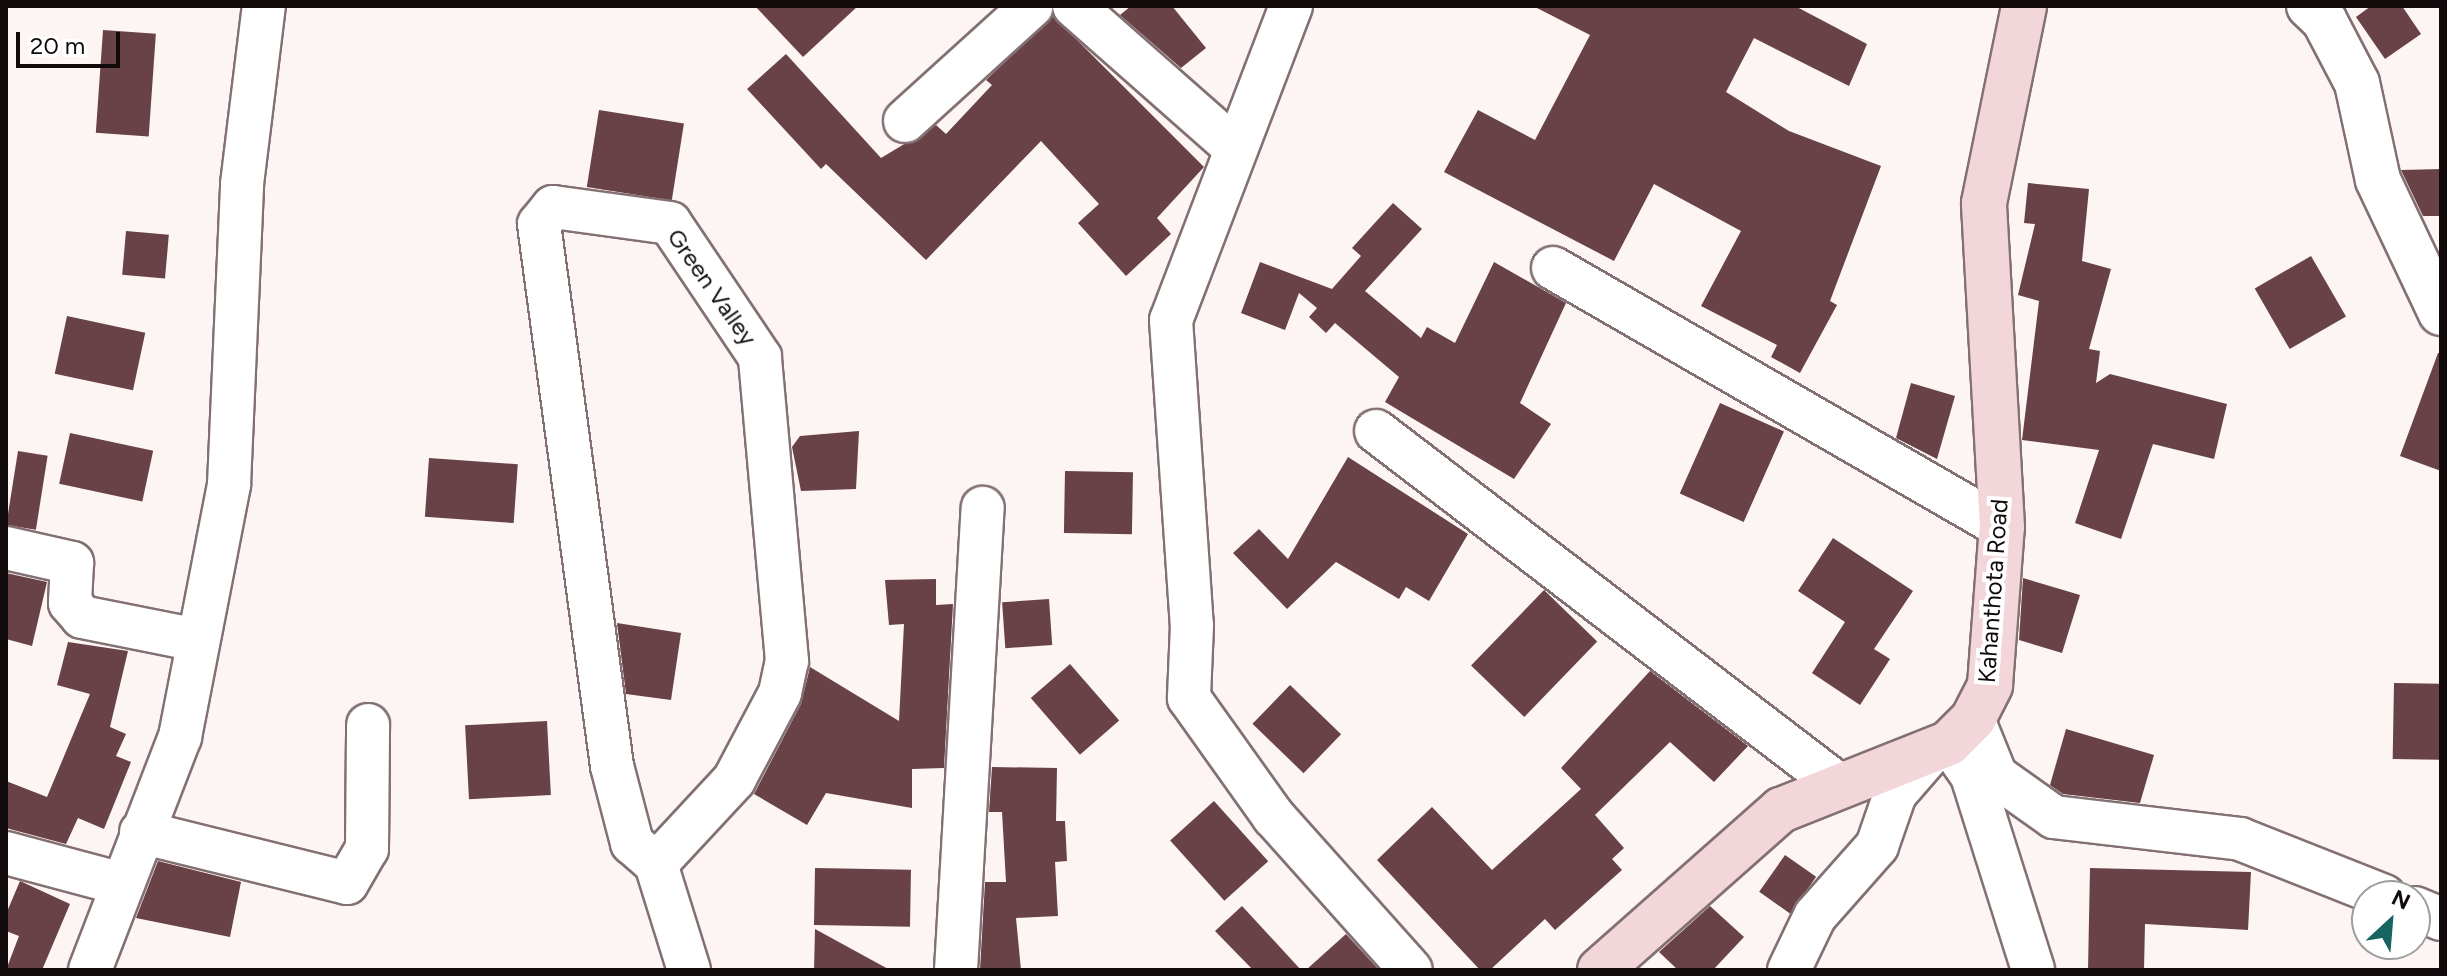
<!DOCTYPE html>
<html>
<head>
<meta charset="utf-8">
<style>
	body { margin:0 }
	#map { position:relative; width:2447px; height:976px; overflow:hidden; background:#fdf4f4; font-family:Figtree,sans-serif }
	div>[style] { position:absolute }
	.building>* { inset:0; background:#684247; transform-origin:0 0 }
	.roads { filter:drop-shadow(2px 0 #837072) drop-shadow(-2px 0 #837072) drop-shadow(0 2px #837072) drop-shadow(0 -2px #837072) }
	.minor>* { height:42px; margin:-21px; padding:0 21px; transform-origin:21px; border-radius:21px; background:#fff }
	.tertiary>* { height:44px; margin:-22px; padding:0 22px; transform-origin:22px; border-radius:22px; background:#fff }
	.secondary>* { height:44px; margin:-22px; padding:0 22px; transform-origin:22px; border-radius:22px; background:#f3d6da }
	span { translate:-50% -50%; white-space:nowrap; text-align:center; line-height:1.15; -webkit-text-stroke:8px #fff; paint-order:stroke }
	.street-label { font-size:24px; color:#100a0a }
	.frame { position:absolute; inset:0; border:8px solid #100a0a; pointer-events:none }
	.north { position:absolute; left:2351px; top:880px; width:80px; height:80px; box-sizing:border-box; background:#fff; border:2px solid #9f9d9d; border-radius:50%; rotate:26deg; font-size:22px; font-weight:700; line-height:32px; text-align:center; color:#100a0a }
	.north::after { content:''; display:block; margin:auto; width:28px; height:36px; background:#166563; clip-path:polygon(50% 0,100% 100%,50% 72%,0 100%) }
	.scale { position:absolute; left:16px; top:32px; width:104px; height:36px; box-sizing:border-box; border:4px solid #100a0a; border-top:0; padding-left:10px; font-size:24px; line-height:28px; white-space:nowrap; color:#100a0a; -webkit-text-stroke:6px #fff; paint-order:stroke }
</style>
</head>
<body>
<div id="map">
	<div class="building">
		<i style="clip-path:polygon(755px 6px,858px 6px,803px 57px)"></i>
		<i style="clip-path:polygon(1131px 6px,1172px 6px,1206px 48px,1181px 68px,1120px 15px)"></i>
		<i style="clip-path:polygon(1533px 6px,1795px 6px,1867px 44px,1849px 86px,1754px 38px,1726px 92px,1789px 131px,1881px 166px,1830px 301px,1837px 305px,1800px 373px,1771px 357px,1777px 345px,1701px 306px,1741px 231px,1654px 184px,1614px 261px,1444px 172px,1478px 110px,1535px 140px,1590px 35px)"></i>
		<i style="clip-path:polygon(2371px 6px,2402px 6px,2421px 34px,2385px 59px,2356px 17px)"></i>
		<i style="clip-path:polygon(1053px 16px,1204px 167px,1157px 218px,1171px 234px,1126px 276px,1078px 223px,1099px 204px,1041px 141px,926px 260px,826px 164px,821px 169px,747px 89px,786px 54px,881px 158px,936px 125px,946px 134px,992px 85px,986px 80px)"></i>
		<i style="left:103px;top:30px;width:53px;height:103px;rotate:4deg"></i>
		<i style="left:599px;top:110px;width:86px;height:78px;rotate:9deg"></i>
		<i style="clip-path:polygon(2441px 169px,2441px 216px,2423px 216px,2401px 170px)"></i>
		<i style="clip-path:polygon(2028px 183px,2089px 189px,2082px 261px,2111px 269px,2089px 349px,2100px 351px,2096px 383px,2110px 374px,2227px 404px,2214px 459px,2153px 444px,2121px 539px,2075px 523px,2099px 450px,2022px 440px,2039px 301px,2018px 295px,2035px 224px,2024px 223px)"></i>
		<i style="clip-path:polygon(1393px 203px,1422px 229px,1365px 291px,1421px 338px,1427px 327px,1455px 343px,1494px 262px,1566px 303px,1520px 403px,1551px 424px,1514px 479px,1385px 402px,1399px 377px,1335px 323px,1326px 333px,1309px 317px,1317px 308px,1299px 293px,1285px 330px,1241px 313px,1260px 262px,1332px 289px,1361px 256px,1352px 248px)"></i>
		<i style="left:126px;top:231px;width:43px;height:44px;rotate:5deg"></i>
		<i style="left:2311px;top:256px;width:70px;height:65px;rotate:60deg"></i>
		<i style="left:67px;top:316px;width:80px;height:59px;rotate:12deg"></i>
		<i style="clip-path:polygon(2438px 353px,2441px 353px,2441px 471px,2400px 456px)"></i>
		<i style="clip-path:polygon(1911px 383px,1955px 396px,1937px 459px,1896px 438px)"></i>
		<i style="left:1720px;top:403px;width:70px;height:99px;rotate:24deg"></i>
		<i style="clip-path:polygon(859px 431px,856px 489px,801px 491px,792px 447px,800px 436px)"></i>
		<i style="left:70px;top:433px;width:85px;height:52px;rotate:12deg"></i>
		<i style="left:18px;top:451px;width:30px;height:75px;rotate:9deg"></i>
		<i style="clip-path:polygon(1348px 457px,1468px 534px,1429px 601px,1406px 587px,1399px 599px,1336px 562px,1287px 609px,1233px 553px,1259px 529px,1288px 559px)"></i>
		<i style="left:429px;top:458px;width:89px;height:59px;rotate:4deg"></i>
		<i style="left:1065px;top:471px;width:68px;height:62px;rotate:1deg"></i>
		<i style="clip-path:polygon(1833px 538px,1913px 591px,1874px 649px,1890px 659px,1860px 705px,1812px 673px,1845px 622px,1798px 591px)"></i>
		<i style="clip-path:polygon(6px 573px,47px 582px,32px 646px,6px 639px)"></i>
		<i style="clip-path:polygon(2023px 578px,2080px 595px,2062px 653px,2019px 640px)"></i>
		<i style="clip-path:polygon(936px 579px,936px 605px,953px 604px,944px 768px,912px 769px,912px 808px,826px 793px,807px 825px,754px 794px,801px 704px,810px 667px,899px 721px,904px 624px,889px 625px,885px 580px)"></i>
		<i style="left:1544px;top:590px;width:74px;height:105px;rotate:44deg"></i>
		<i style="left:1049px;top:599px;width:46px;height:47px;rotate:86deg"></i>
		<i style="clip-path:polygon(617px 623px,681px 633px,671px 700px,626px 694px)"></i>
		<i style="clip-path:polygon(68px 642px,128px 651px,110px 727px,126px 734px,116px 756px,131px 762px,104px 829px,78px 818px,66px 844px,6px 828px,6px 781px,47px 797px,90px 694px,57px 685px)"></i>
		<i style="left:1070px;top:664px;width:75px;height:52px;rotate:49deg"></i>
		<i style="clip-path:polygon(1650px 671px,1748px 746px,1714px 782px,1670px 742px,1595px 815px,1624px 848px,1612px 859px,1622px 870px,1555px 930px,1545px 919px,1490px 970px,1480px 970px,1377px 860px,1432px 807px,1492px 870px,1581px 789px,1561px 768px)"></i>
		<i style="left:2394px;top:683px;width:47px;height:76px;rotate:1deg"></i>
		<i style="left:1290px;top:685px;width:71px;height:54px;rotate:44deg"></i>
		<i style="left:547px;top:721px;width:74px;height:82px;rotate:87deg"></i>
		<i style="clip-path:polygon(2066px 729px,2154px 755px,2140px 803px,2063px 794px,2050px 785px)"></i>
		<i style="clip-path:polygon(992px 767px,1057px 768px,1056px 821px,1065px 821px,1067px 861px,1055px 862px,1058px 916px,1016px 918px,1021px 970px,980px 970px,985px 882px,1006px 882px,1002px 812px,989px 812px)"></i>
		<i style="left:1214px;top:801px;width:81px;height:59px;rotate:48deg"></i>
		<i style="left:1785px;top:855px;width:38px;height:45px;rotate:35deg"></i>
		<i style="clip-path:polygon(158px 861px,241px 882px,230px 937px,136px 918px)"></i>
		<i style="left:815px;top:868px;width:96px;height:57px;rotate:1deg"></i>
		<i style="clip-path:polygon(2090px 868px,2251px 872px,2248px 930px,2145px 924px,2144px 970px,2088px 970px)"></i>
		<i style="clip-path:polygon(20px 881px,70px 904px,42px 970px,6px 970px,19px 936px,6px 931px,6px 914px)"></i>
		<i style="clip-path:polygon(1242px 906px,1301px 970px,1253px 970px,1215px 931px)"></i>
		<i style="clip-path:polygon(1710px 906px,1744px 937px,1713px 970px,1678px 970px,1659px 952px)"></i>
		<i style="clip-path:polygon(815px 929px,890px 970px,814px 970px)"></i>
		<i style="clip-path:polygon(1346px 934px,1379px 970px,1306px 970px)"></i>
	</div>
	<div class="roads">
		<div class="minor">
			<i style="left:1074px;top:6px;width:212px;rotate:41.4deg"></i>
			<i style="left:1291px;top:6px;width:336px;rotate:110.9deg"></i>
			<i style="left:1171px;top:320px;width:306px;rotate:86.1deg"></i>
			<i style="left:1192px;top:625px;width:73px;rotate:92.4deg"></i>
			<i style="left:1189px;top:698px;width:146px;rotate:54.5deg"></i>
			<i style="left:1274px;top:817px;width:205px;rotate:48.2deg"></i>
			<i style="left:905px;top:121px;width:171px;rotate:-42.2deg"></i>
			<i style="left:1553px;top:268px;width:518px;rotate:29.98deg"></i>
			<i style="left:1376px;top:431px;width:579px;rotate:37.42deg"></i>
			<i style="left:6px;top:548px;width:68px;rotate:12.8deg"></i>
			<i style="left:72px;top:563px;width:40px;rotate:92.9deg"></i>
			<i style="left:70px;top:603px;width:18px;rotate:49deg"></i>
			<i style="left:82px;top:617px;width:117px;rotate:11.3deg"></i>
			<i style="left:1973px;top:719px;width:61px;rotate:68deg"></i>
			<i style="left:1996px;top:776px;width:71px;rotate:35.3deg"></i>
			<i style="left:2054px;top:817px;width:187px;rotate:6.7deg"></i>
			<i style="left:2240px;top:839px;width:155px;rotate:21.6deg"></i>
			<i style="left:1954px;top:750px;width:32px;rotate:55deg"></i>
			<i style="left:1972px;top:776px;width:203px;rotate:72.5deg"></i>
			<i style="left:141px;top:832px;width:212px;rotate:13.9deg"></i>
			<i style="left:347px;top:883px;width:39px;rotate:-60deg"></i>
			<i style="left:367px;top:849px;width:124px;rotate:-89.5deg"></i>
			<i style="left:6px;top:853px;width:120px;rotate:15deg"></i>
			<i style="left:656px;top:864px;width:115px;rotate:-47.1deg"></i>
			<i style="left:734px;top:780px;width:98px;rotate:-62.1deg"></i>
			<i style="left:780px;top:693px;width:33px;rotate:-78deg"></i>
			<i style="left:787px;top:661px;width:305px;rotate:-95.1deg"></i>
			<i style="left:760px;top:357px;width:161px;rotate:-123.9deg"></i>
			<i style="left:670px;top:223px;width:118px;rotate:-172.2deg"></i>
			<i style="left:553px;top:207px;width:22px;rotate:129deg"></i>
			<i style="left:539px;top:224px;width:547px;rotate:82.33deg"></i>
			<i style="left:612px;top:766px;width:80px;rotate:75.4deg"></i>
			<i style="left:632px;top:843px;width:32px;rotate:41deg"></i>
			<i style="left:656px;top:864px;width:111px;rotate:72.7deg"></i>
			<i style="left:2415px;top:908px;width:28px;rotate:23deg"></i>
			<i style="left:90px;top:970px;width:250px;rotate:-68.9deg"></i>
			<i style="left:180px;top:737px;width:257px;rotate:-79deg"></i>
			<i style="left:229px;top:485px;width:301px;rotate:-87.5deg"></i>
			<i style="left:242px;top:184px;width:179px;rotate:-83deg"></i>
			<i style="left:956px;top:970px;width:463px;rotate:-86.7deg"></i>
			<i style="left:1789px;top:970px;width:60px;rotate:-64.3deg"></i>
			<i style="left:1815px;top:916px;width:94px;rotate:-48.5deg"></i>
			<i style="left:1877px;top:846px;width:55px;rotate:-70.9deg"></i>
			<i style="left:1895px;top:794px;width:49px;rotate:-49.1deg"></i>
		</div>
		<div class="tertiary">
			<i style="left:2309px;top:6px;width:21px;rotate:43deg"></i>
			<i style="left:2324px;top:20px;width:71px;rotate:62.4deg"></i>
			<i style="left:2357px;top:83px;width:99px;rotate:77.8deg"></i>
			<i style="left:2378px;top:180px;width:147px;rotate:64.7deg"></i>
		</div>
		<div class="secondary">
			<i style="left:1600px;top:970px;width:242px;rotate:-41.5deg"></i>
			<i style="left:1781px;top:810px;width:181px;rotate:-21.7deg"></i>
			<i style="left:1949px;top:743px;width:34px;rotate:-45deg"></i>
			<i style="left:1973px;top:719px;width:38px;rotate:-63deg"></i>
			<i style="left:1990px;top:685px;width:158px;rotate:-85.7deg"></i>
			<i style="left:2002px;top:527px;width:324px;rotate:-93.2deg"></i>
			<i style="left:1984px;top:203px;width:201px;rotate:-78.5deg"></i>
		</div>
	</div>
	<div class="street-label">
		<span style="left:712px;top:287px;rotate:55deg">Green Valley</span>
		<span style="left:1993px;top:591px;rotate:-86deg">Kahanthota Road</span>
	</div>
	<div class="frame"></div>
	<div class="north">N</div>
	<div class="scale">20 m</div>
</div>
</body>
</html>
